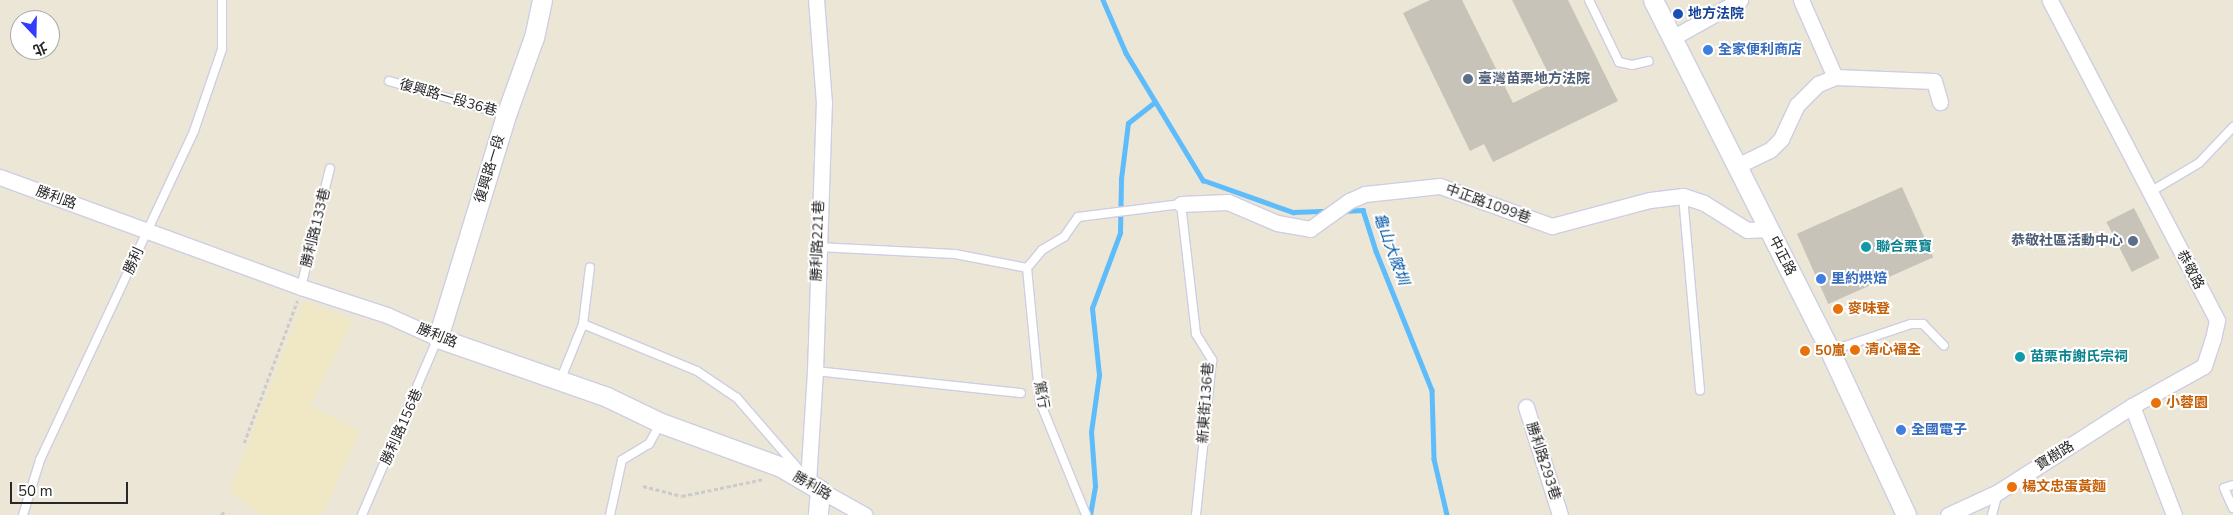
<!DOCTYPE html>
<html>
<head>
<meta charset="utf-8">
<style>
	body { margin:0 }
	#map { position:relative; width:2233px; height:515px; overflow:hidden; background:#ece6d7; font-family:"Nunito Sans","Noto Sans TC",sans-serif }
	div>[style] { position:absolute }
	.education>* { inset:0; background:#f0e8c4 }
	.stream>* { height:4.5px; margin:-2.25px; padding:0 2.25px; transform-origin:2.25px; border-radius:2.25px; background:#5ebcfb }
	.building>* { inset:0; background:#c7c3b8; transform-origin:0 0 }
	.path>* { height:2.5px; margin-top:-1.25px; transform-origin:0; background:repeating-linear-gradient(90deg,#cbcbcb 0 4px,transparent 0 6.5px) }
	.roads { filter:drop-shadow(1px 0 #cdcee3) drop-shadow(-1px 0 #cdcee3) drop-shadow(0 1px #cdcee3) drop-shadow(0 -1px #cdcee3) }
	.service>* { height:8px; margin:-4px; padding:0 4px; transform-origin:4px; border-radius:4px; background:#fff }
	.minor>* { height:15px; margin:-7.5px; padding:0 7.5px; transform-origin:7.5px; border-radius:7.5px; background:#fff }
	.tertiary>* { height:19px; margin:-9.5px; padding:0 9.5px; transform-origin:9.5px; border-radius:9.5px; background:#fff }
	.dots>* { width:14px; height:14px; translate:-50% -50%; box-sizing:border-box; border:2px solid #fff; border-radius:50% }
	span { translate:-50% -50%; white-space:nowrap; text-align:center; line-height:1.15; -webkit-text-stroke:4px #fff; paint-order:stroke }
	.transit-label { font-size:14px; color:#164399; font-weight:700 }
	.left { translate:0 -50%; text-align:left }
	.shop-label { font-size:14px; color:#366cbe; font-weight:700 }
	.service-label { font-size:14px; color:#4e5e75; font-weight:700 }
	.right { translate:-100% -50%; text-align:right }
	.street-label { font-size:14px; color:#282828 }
	.culture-label { font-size:14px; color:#0d838f; font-weight:700 }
	.food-label { font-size:14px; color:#c56008; font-weight:700 }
	.water-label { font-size:15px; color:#0055a4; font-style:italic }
	.north { position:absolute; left:10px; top:10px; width:50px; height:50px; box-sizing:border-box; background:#fff; border:1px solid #a9a9a9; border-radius:50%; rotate:159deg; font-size:14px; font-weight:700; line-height:20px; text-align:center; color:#282828 }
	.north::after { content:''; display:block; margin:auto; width:18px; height:22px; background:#323cff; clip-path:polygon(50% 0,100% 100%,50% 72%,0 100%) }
	.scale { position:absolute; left:10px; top:482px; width:118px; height:22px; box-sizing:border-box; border:2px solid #282828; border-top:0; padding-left:6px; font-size:15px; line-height:18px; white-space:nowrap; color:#282828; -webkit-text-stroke:4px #fff; paint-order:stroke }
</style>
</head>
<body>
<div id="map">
	<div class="education">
		<i style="clip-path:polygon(304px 301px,352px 320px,311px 406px,360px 431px,322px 515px,262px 515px,229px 492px)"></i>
	</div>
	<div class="stream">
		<i style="left:1103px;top:0;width:58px;rotate:66.5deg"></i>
		<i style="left:1126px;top:53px;width:149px;rotate:58.8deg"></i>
		<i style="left:1203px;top:180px;width:96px;rotate:19.6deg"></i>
		<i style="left:1293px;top:212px;width:35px;rotate:-2deg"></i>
		<i style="left:1343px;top:211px;width:20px;rotate:-3deg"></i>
		<i style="left:1363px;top:210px;width:43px;rotate:72.4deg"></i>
		<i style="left:1376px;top:251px;width:150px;rotate:68.1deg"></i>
		<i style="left:1432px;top:390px;width:69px;rotate:88.3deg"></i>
		<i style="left:1434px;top:459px;width:57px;rotate:76.9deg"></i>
		<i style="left:1090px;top:515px;width:29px;rotate:-80deg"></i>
		<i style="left:1095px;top:486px;width:54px;rotate:-94.2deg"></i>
		<i style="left:1091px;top:432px;width:58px;rotate:-82deg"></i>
		<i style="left:1099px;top:375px;width:67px;rotate:-96deg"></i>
		<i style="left:1092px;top:308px;width:80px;rotate:-69.5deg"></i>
		<i style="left:1120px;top:233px;width:54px;rotate:-88.9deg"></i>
		<i style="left:1121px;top:179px;width:56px;rotate:-82.9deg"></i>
		<i style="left:1128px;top:123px;width:34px;rotate:-38deg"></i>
	</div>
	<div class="building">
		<i style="clip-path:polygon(1430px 0,1462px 0,1513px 103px,1553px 83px,1512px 0,1568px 0,1618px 101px,1493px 162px,1484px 144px,1470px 151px,1403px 13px)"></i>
		<i style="left:1902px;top:187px;width:77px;height:115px;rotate:66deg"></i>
		<i style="left:2134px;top:208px;width:56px;height:31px;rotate:63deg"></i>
	</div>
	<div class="path">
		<i style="left:244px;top:443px;width:152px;rotate:-69.5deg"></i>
		<i style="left:643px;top:486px;width:40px;rotate:14.4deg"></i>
		<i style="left:682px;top:496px;width:84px;rotate:-11.7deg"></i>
		<i style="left:221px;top:515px;width:4px;rotate:-45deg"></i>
	</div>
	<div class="roads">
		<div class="service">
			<i style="left:1589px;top:0;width:69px;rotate:64.2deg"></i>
			<i style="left:1619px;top:62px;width:13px;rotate:13deg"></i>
			<i style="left:1632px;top:65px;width:17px;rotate:-13deg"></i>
			<i style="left:389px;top:81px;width:122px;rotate:16.2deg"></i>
			<i style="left:2150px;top:192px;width:57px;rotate:-30.6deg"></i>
			<i style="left:2199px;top:163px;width:50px;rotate:-46.6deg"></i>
			<i style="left:1683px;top:196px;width:195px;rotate:85deg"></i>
			<i style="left:818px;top:247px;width:137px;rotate:2.9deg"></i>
			<i style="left:955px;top:254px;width:73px;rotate:11deg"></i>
			<i style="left:1027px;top:268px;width:23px;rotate:-50deg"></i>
			<i style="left:1042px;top:250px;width:26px;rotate:-31deg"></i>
			<i style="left:1064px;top:237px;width:24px;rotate:-55deg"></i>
			<i style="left:1078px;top:217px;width:104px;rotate:-7.2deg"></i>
			<i style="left:1181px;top:204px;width:131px;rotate:83.4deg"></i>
			<i style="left:1196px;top:334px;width:31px;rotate:58deg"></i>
			<i style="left:1212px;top:360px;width:156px;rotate:95.9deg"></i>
			<i style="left:1027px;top:268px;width:135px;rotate:84.5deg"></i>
			<i style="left:1040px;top:402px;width:122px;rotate:67.8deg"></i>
			<i style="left:301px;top:287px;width:122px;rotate:-76.3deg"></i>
			<i style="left:583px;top:324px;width:123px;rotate:22.4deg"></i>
			<i style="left:697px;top:371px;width:48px;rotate:34deg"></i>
			<i style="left:737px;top:398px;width:98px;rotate:49.1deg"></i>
			<i style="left:1830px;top:351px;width:85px;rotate:-18.4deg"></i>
			<i style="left:1911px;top:324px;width:12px"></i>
			<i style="left:1923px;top:324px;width:30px;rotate:46deg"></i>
			<i style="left:815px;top:371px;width:207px;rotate:6.1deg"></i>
			<i style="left:560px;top:381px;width:61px;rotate:-68deg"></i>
			<i style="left:583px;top:324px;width:57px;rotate:-83deg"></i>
			<i style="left:2233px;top:485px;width:9px;rotate:162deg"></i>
			<i style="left:2224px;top:488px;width:22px;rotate:66deg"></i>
			<i style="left:23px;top:515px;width:58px;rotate:-72.8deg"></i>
			<i style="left:40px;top:460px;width:363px;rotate:-64.9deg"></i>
			<i style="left:194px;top:131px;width:87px;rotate:-71.1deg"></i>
			<i style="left:222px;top:49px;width:49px;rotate:-90deg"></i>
			<i style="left:362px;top:515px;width:193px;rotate:-66.8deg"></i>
			<i style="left:610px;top:515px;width:56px;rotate:-77.7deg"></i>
			<i style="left:622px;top:460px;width:31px;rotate:-31deg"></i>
			<i style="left:649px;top:444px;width:23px;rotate:-61deg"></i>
			<i style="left:1992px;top:515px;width:23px;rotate:-75deg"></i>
		</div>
		<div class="minor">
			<i style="left:1801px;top:0;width:84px;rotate:66.2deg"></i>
			<i style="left:1672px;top:38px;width:78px;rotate:-29.2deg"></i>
			<i style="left:1737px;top:166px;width:37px;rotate:-26deg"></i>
			<i style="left:1770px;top:150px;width:16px;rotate:-45deg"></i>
			<i style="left:1781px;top:139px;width:38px;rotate:-65deg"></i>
			<i style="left:1797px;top:105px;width:30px;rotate:-45deg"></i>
			<i style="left:1818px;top:84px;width:18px;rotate:-22deg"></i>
			<i style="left:1835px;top:77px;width:99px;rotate:2.3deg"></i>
			<i style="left:1934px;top:81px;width:22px;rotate:74deg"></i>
			<i style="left:0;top:177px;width:320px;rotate:20.1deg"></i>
			<i style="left:301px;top:287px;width:90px;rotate:18deg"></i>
			<i style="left:387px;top:315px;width:56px;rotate:24.3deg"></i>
			<i style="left:1181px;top:204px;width:47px;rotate:-2.4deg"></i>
			<i style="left:1228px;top:202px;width:53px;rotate:23.2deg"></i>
			<i style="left:1277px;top:223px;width:34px;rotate:10deg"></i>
			<i style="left:1310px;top:229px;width:48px;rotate:-35.7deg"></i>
			<i style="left:1349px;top:201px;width:17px;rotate:-24deg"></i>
			<i style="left:1365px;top:194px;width:75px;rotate:-6.1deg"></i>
			<i style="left:1440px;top:186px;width:119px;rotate:19.7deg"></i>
			<i style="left:1552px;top:226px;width:101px;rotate:-14.9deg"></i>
			<i style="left:1650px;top:200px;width:33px;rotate:-7deg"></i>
			<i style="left:1683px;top:196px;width:22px;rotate:18deg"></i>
			<i style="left:1704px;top:203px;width:51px;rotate:32.1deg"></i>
			<i style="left:1747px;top:230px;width:21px;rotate:-3deg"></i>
			<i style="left:2132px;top:406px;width:117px;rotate:68.9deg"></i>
			<i style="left:1526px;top:407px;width:113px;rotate:72.5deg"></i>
			<i style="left:808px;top:482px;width:111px;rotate:-86.4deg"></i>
			<i style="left:815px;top:371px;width:268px;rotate:-88.1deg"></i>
			<i style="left:824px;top:103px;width:103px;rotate:-94.4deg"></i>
			<i style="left:820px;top:490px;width:51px;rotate:29.1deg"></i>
			<i style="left:1948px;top:515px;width:55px;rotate:-24.7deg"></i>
			<i style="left:1998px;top:492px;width:159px;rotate:-32.7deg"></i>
			<i style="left:2132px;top:406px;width:82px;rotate:-29.1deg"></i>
			<i style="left:2204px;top:366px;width:28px;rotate:-72deg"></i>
			<i style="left:2213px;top:339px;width:19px;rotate:-78deg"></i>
			<i style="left:2217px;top:320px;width:361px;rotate:-117.6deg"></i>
		</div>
		<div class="tertiary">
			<i style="left:542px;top:0;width:38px;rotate:102deg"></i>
			<i style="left:534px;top:37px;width:83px;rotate:109.7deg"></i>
			<i style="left:506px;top:115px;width:233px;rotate:107deg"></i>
			<i style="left:438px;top:338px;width:179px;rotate:19.2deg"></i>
			<i style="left:607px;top:397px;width:60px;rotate:25.7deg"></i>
			<i style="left:661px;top:423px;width:128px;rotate:20.1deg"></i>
			<i style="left:781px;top:467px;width:45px;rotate:30.5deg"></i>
			<i style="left:820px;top:490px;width:25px;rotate:95deg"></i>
			<i style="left:1653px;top:0;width:393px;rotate:63.2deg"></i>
			<i style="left:1830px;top:351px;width:181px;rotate:65.1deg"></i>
		</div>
	</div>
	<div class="dots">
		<i style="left:1678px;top:14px;background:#1a4fb4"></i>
		<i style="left:1708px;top:50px;background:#3f7fe0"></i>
		<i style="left:1468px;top:79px;background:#5c6f8a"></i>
		<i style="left:2133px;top:241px;background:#5c6f8a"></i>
		<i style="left:1866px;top:247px;background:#0f9aa8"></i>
		<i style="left:1821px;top:279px;background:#3f7fe0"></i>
		<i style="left:1838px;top:309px;background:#e8710a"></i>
		<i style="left:1855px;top:350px;background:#e8710a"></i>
		<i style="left:1805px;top:351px;background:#e8710a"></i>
		<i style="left:2020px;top:357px;background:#0f9aa8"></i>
		<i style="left:2156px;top:403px;background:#e8710a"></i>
		<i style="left:1901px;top:430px;background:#3f7fe0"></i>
		<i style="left:2012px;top:487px;background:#e8710a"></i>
	</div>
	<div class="transit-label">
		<span class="left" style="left:1688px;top:14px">地方法院</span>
	</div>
	<div class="shop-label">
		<span class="left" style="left:1718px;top:50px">全家便利商店</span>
		<span class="left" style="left:1831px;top:279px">里約烘焙</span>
		<span class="left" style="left:1911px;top:430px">全國電子</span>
	</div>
	<div class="service-label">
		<span class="left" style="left:1478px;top:79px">臺灣苗栗地方法院</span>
		<span class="right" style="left:2123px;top:241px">恭敬社區活動中心</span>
	</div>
	<div class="street-label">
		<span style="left:448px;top:98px;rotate:16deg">復興路一段36巷</span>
		<span style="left:490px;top:169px;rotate:-73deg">復興路一段</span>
		<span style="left:56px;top:198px;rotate:20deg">勝利路</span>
		<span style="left:1488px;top:204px;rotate:20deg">中正路1099巷</span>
		<span style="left:316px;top:228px;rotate:-76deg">勝利路133巷</span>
		<span style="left:818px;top:241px;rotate:-88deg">勝利路221巷</span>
		<span style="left:1782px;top:256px;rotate:63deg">中正路</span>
		<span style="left:134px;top:261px;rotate:-65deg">勝利</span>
		<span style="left:2190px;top:270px;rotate:62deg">恭敬路</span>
		<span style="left:437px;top:336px;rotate:22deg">勝利路</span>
		<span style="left:1041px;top:395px;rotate:79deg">篤行</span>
		<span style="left:1206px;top:403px;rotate:-86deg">新東街136巷</span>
		<span style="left:402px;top:427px;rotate:-66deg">勝利路156巷</span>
		<span style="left:2055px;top:456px;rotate:-32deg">寶樹路</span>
		<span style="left:1543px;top:461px;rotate:72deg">勝利路293巷</span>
		<span style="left:812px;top:486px;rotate:30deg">勝利路</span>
	</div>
	<div class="culture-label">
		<span class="left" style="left:1876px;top:247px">聯合栗寶</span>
		<span class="left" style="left:2030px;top:357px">苗栗市謝氏宗祠</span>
	</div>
	<div class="food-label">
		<span class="left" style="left:1848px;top:309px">麥味登</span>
		<span class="left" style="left:1865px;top:350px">清心福全</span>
		<span class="left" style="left:1815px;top:351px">50嵐</span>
		<span class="left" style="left:2166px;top:403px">小蓉園</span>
		<span class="left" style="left:2022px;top:487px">楊文忠蛋黃麵</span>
	</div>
	<div class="water-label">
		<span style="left:1391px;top:249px;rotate:70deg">龜山大陂圳</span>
	</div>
	<div class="north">北</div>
	<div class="scale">50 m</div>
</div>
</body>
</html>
